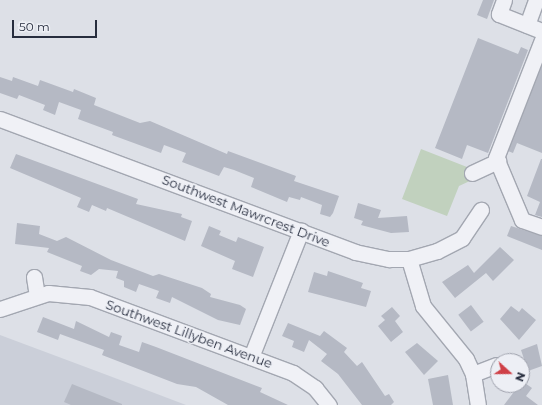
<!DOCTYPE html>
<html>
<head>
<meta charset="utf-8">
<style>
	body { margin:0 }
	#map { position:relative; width:542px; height:405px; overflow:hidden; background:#dde0e7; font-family:Montserrat,sans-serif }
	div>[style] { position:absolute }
	.built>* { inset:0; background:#cbcfd9 }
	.green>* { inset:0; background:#c1d1be }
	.building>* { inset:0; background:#b5b9c4; transform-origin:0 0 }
	.roads { filter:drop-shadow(1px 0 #a3a7b1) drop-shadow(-1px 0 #a3a7b1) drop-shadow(0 1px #a3a7b1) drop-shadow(0 -1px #a3a7b1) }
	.minor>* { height:15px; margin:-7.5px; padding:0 7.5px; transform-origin:7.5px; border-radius:7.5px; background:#f0f1f6 }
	span { translate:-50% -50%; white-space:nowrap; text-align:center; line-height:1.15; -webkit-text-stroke:3px #edeff5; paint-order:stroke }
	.street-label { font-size:13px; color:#272d3e }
	.north { position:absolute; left:490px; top:353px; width:40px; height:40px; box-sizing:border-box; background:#edeff5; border:1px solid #9ea1ac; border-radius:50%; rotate:111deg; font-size:11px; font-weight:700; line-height:16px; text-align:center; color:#272d3e }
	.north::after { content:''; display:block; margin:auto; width:14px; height:18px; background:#cf4047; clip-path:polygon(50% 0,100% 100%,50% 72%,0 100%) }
	.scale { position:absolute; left:12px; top:20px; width:85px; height:18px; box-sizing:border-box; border:2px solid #272d3e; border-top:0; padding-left:5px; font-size:12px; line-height:14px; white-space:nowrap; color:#272d3e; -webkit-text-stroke:3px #edeff5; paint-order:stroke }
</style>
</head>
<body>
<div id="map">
	<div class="built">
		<i style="clip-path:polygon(0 335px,107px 375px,186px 405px,0 405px)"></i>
	</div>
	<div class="green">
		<i style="clip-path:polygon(421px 149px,467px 167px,472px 180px,459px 186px,447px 216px,402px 199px)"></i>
	</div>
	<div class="building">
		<i style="clip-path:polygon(483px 0,494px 0,487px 19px,477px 15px)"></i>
		<i style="clip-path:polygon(478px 38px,518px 54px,521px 47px,528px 50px,488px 153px,467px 145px,462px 159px,435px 148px)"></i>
		<i style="clip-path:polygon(542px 65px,542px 153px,517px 143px,513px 153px,508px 151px)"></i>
		<i style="clip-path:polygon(0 77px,12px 81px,13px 77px,38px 86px,40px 80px,73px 92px,74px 89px,96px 98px,94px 105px,140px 123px,150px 121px,227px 154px,228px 151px,296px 176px,294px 181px,339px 196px,333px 213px,330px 217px,320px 214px,322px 205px,301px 197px,300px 200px,289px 197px,287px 202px,251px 187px,254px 178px,234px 170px,224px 167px,219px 176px,182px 162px,186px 153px,164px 145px,161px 153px,112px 135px,113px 132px,78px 119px,81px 110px,59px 102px,55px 115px,43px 110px,45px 105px,19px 95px,17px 99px,0 93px)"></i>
		<i style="clip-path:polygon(16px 154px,138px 199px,136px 204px,182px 214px,181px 217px,192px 221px,185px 241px,107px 208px,106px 211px,92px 205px,89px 212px,77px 207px,81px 198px,10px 168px)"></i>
		<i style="clip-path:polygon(541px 159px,542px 159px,542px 217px,535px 215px,540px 202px,527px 196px)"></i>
		<i style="clip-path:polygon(358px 203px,381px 210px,378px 218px,407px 216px,409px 232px,391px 233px,361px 225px,363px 221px,354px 218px)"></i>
		<i style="clip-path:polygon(17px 223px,40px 226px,39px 234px,57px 241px,66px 237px,111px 260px,153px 276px,159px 274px,202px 288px,211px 294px,210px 297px,240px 305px,246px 309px,240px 325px,218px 320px,172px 297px,170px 303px,156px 298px,159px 291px,139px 284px,136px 292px,124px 287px,124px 281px,116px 278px,118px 271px,99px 269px,91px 275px,80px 271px,82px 266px,47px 252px,49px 248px,15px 244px)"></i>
		<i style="clip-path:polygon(209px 226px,221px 231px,219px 235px,236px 242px,238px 237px,264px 247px,253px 277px,232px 269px,235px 261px,201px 246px)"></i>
		<i style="clip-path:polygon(511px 226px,542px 236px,542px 250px,507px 236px)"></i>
		<i style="clip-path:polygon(500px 247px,514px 260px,493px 281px,486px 273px,455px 298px,442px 282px,468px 265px,474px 273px)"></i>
		<i style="clip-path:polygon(328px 271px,363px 283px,361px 288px,371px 291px,366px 307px,308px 292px,314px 272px,327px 276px)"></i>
		<i style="left:471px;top:305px;width:21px;height:16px;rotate:53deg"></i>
		<i style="clip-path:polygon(511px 306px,519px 312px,522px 308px,536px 320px,519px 340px,500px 319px)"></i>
		<i style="clip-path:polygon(392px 307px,400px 316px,395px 321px,403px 332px,391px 342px,378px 326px,385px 320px,381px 316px)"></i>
		<i style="clip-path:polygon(43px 317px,74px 329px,76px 321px,109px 337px,111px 332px,122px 336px,119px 345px,139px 352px,142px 342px,156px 347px,262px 388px,260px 392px,288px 405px,228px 405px,196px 387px,177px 384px,102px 355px,104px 350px,60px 334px,58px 340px,37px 332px)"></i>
		<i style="clip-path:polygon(288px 323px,320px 336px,324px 331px,347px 348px,344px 352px,357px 366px,362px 362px,385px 396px,389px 394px,394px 402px,391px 405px,362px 405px,338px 374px,321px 361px,327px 354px,309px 340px,304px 352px,292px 347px,294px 341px,282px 336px)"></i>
		<i style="clip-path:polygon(417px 343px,438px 361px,424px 375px,405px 352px)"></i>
		<i style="clip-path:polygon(537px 344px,542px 366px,528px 371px,521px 350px)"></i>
		<i style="clip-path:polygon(448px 375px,453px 405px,433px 405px,428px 379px)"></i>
		<i style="clip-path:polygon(522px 381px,532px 388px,526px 396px,538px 405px,504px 405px)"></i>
		<i style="clip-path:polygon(72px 384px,122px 404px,122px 405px,71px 405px,64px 402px)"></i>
	</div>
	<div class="roads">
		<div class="minor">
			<i style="left:504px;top:0;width:15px;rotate:110deg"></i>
			<i style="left:499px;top:14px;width:46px;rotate:21.6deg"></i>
			<i style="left:527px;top:25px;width:27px;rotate:-70deg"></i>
			<i style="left:542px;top:40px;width:127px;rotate:111.3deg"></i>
			<i style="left:496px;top:158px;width:67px;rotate:67.2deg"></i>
			<i style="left:522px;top:220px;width:21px;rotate:19deg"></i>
			<i style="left:0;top:119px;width:379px;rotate:20.5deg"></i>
			<i style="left:355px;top:252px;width:35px;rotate:12deg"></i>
			<i style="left:389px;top:259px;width:20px"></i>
			<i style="left:409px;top:259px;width:29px;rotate:-16deg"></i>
			<i style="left:437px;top:251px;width:28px;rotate:-27deg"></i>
			<i style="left:462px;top:238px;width:34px;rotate:-56deg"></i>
			<i style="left:472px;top:173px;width:29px;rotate:-25deg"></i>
			<i style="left:409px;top:259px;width:49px;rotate:73.4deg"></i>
			<i style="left:423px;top:306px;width:68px;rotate:50.9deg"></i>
			<i style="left:466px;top:359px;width:17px;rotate:65deg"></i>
			<i style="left:473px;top:374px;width:31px;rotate:81deg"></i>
			<i style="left:34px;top:277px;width:18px;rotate:81deg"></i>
			<i style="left:0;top:309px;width:51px;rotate:-18.4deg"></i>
			<i style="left:48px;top:293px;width:42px;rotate:5.4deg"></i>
			<i style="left:90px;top:297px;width:217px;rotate:20.5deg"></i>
			<i style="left:293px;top:373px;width:27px;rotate:34deg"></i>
			<i style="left:315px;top:388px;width:22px;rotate:51deg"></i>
			<i style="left:251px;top:357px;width:136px;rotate:-68.4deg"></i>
			<i style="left:473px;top:374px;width:25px;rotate:-21deg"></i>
		</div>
	</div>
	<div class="street-label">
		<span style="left:246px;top:211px;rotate:21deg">Southwest Mawrcrest Drive</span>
		<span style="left:189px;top:334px;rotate:20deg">Southwest Lillyben Avenue</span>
	</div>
	<div class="north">N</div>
	<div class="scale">50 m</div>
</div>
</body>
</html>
